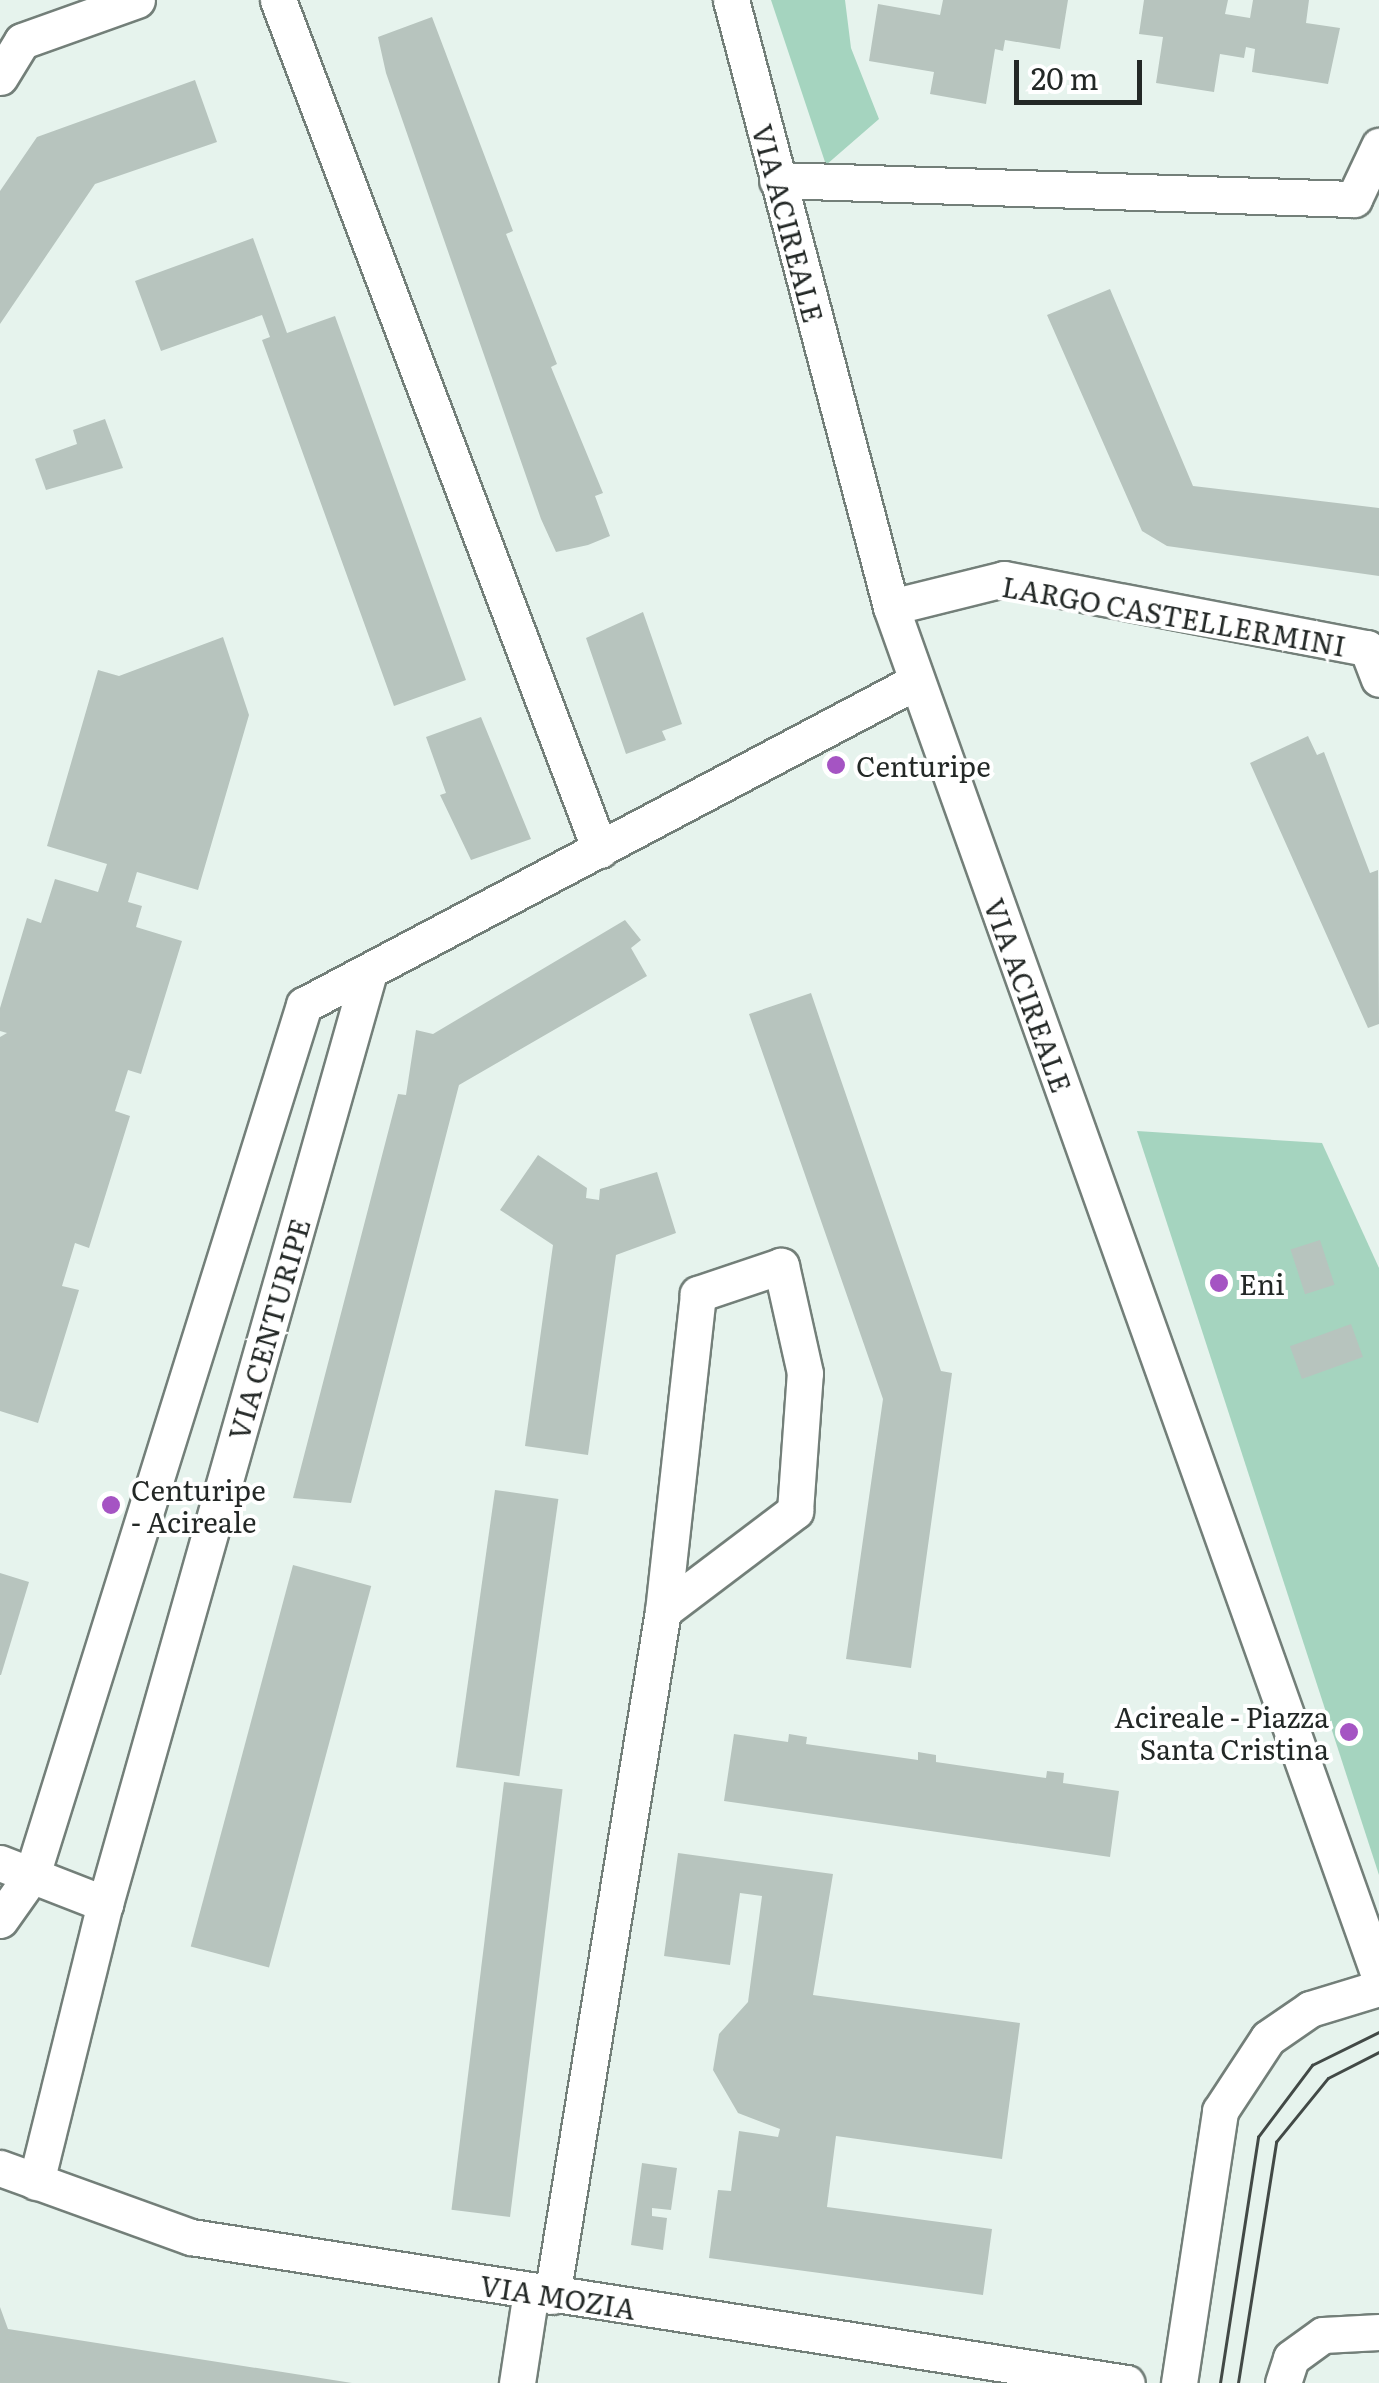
<!DOCTYPE html>
<html>
<head>
<meta charset="utf-8">
<style>
	body { margin:0 }
	#map { position:relative; width:1379px; height:2383px; overflow:hidden; background:#e6f3ed; font-family:Literata,serif }
	div>[style] { position:absolute }
	.green>* { inset:0; background:#a5d4bf }
	.building>* { inset:0; background:#b7c4be; transform-origin:0 0 }
	.roads { filter:drop-shadow(2px 0 #737f79) drop-shadow(-2px 0 #737f79) drop-shadow(0 2px #737f79) drop-shadow(0 -2px #737f79) }
	.minor>* { height:35px; margin:-17.5px; padding:0 17.5px; transform-origin:17.5px; border-radius:17.5px; background:#fff }
	.tram>* { height:2.5px; margin:-1.25px; padding:0 1.25px; transform-origin:1.25px; border-radius:1.25px; background:#424946 }
	.dots>* { width:28px; height:28px; translate:-50% -50%; box-sizing:border-box; border:5px solid #fff; border-radius:50% }
	span { translate:-50% -50%; white-space:nowrap; text-align:center; line-height:1.15; -webkit-text-stroke:8px #fff; paint-order:stroke }
	.street-label { font-size:28px; color:#232826 }
	.poi-label { font-size:28px; color:#232826 }
	.left { translate:0 -50%; text-align:left }
	.right { translate:-100% -50%; text-align:right }
	.scale { position:absolute; left:1014px; top:60px; width:128px; height:45px; box-sizing:border-box; border:5px solid #232826; border-top:0; padding-left:12px; font-size:30px; line-height:35px; white-space:nowrap; color:#232826; -webkit-text-stroke:8px #fff; paint-order:stroke }
</style>
</head>
<body>
<div id="map">
	<div class="green">
		<i style="clip-path:polygon(771px 0,845px 0,851px 48px,879px 119px,826px 165px)"></i>
		<i style="clip-path:polygon(1137px 1131px,1322px 1143px,1379px 1268px,1379px 1875px)"></i>
	</div>
	<div class="building">
		<i style="clip-path:polygon(943px 0,1068px 0,1060px 49px,1005px 40px,1003px 51px,995px 49px,986px 104px,930px 94px,934px 72px,869px 61px,878px 4px,940px 15px)"></i>
		<i style="clip-path:polygon(1144px 0,1228px 0,1225px 14px,1250px 18px,1253px 0,1309px 0,1306px 23px,1340px 28px,1328px 84px,1252px 72px,1255px 49px,1246px 47px,1244px 58px,1220px 54px,1214px 92px,1156px 83px,1163px 37px,1139px 34px)"></i>
		<i style="clip-path:polygon(432px 17px,513px 231px,506px 234px,557px 364px,551px 367px,603px 493px,595px 496px,610px 536px,588px 545px,556px 552px,541px 519px,386px 73px,378px 37px)"></i>
		<i style="clip-path:polygon(195px 80px,217px 142px,95px 184px,0 324px,0 191px,37px 137px)"></i>
		<i style="clip-path:polygon(253px 238px,287px 333px,335px 316px,466px 680px,394px 706px,262px 340px,270px 337px,262px 315px,161px 351px,135px 281px)"></i>
		<i style="clip-path:polygon(1110px 289px,1193px 486px,1379px 508px,1379px 576px,1167px 546px,1142px 531px,1047px 315px)"></i>
		<i style="clip-path:polygon(105px 419px,123px 468px,46px 490px,35px 459px,77px 444px,73px 430px)"></i>
		<i style="clip-path:polygon(643px 612px,682px 724px,662px 731px,666px 740px,626px 754px,586px 638px)"></i>
		<i style="clip-path:polygon(223px 637px,249px 715px,198px 890px,137px 872px,128px 902px,142px 906px,136px 927px,182px 941px,141px 1074px,128px 1070px,115px 1111px,130px 1116px,89px 1248px,75px 1243px,62px 1286px,79px 1290px,38px 1423px,0 1411px,0 1037px,7px 1033px,0 1031px,0 1008px,27px 918px,41px 923px,55px 879px,98px 892px,107px 864px,47px 846px,98px 670px,119px 676px)"></i>
		<i style="clip-path:polygon(481px 717px,531px 839px,471px 860px,440px 795px,446px 793px,426px 737px)"></i>
		<i style="clip-path:polygon(1308px 736px,1317px 755px,1324px 752px,1370px 873px,1378px 870px,1379px 1024px,1368px 1028px,1250px 763px)"></i>
		<i style="clip-path:polygon(625px 920px,641px 940px,631px 948px,647px 976px,459px 1085px,351px 1503px,293px 1498px,398px 1094px,406px 1095px,416px 1030px,433px 1034px)"></i>
		<i style="clip-path:polygon(811px 993px,941px 1371px,952px 1373px,911px 1668px,846px 1659px,883px 1399px,749px 1014px)"></i>
		<i style="clip-path:polygon(538px 1155px,587px 1188px,586px 1198px,599px 1200px,600px 1189px,657px 1172px,676px 1233px,616px 1255px,588px 1455px,525px 1446px,553px 1245px,500px 1210px)"></i>
		<i style="left:1320px;top:1240px;width:47px;height:31px;rotate:72deg"></i>
		<i style="left:1351px;top:1324px;width:35px;height:65px;rotate:70deg"></i>
		<i style="left:495px;top:1490px;width:64px;height:280px;rotate:8deg"></i>
		<i style="left:293px;top:1565px;width:81px;height:395px;rotate:15deg"></i>
		<i style="clip-path:polygon(0 1573px,29px 1582px,1px 1675px,0 1675px)"></i>
		<i style="clip-path:polygon(734px 1734px,788px 1742px,789px 1734px,807px 1737px,806px 1744px,918px 1760px,918px 1752px,936px 1755px,936px 1762px,1046px 1778px,1047px 1771px,1064px 1773px,1063px 1783px,1119px 1791px,1110px 1857px,724px 1801px)"></i>
		<i style="left:504px;top:1782px;width:59px;height:431px;rotate:7deg"></i>
		<i style="clip-path:polygon(678px 1853px,833px 1874px,813px 1995px,1020px 2023px,1002px 2159px,836px 2136px,827px 2207px,992px 2229px,983px 2295px,709px 2258px,718px 2190px,731px 2191px,739px 2131px,778px 2137px,780px 2129px,738px 2113px,713px 2070px,719px 2034px,748px 2002px,762px 1896px,740px 1893px,730px 1965px,664px 1956px)"></i>
		<i style="clip-path:polygon(642px 2163px,677px 2168px,671px 2210px,652px 2208px,652px 2216px,667px 2218px,663px 2250px,631px 2245px)"></i>
		<i style="clip-path:polygon(0 2307px,8px 2329px,352px 2383px,0 2383px)"></i>
	</div>
	<div class="roads">
		<div class="minor">
			<i style="left:278px;top:0;width:909px;rotate:69.25deg"></i>
			<i style="left:731px;top:0;width:628px;rotate:75.23deg"></i>
			<i style="left:891px;top:607px;width:1452px;rotate:70.37deg"></i>
			<i style="left:0;top:77px;width:42px;rotate:-58.6deg"></i>
			<i style="left:22px;top:41px;width:122px;rotate:-19.6deg"></i>
			<i style="left:777px;top:180px;width:577px;rotate:1.89deg"></i>
			<i style="left:1354px;top:199px;width:59px;rotate:-64.7deg"></i>
			<i style="left:891px;top:607px;width:116px;rotate:-13.9deg"></i>
			<i style="left:1004px;top:579px;width:369px;rotate:10.8deg"></i>
			<i style="left:1367px;top:648px;width:33px;rotate:69deg"></i>
			<i style="left:0;top:1863px;width:113px;rotate:21.3deg"></i>
			<i style="left:105px;top:1904px;width:969px;rotate:-74.18deg"></i>
			<i style="left:0;top:1920px;width:55px;rotate:-54.6deg"></i>
			<i style="left:32px;top:1875px;width:912px;rotate:-72.64deg"></i>
			<i style="left:304px;top:1005px;width:693px;rotate:-27.86deg"></i>
			<i style="left:0;top:2168px;width:203px;rotate:19.9deg"></i>
			<i style="left:191px;top:2237px;width:947px;rotate:8.87deg"></i>
			<i style="left:36px;top:2182px;width:286px;rotate:-76.1deg"></i>
			<i style="left:552px;top:2296px;width:694px;rotate:-80.8deg"></i>
			<i style="left:663px;top:1611px;width:166px;rotate:-37.1deg"></i>
			<i style="left:795px;top:1511px;width:138px;rotate:-85.9deg"></i>
			<i style="left:805px;top:1373px;width:110px;rotate:-102.6deg"></i>
			<i style="left:781px;top:1266px;width:88px;rotate:161.4deg"></i>
			<i style="left:698px;top:1294px;width:319px;rotate:96.3deg"></i>
			<i style="left:517px;top:2383px;width:92px;rotate:-81.3deg"></i>
			<i style="left:1179px;top:2383px;width:275px;rotate:-81.4deg"></i>
			<i style="left:1220px;top:2111px;width:87px;rotate:-56.7deg"></i>
			<i style="left:1268px;top:2038px;width:51px;rotate:-34.6deg"></i>
			<i style="left:1310px;top:2009px;width:72px;rotate:-16.9deg"></i>
			<i style="left:1283px;top:2383px;width:26px;rotate:-72deg"></i>
			<i style="left:1291px;top:2358px;width:39px;rotate:-36deg"></i>
			<i style="left:1323px;top:2335px;width:56px;rotate:-3.1deg"></i>
		</div>
	</div>
	<div class="tram">
		<i style="left:1220px;top:2383px;width:249px;rotate:-81.2deg"></i>
		<i style="left:1258px;top:2137px;width:90px;rotate:-53.1deg"></i>
		<i style="left:1312px;top:2065px;width:75px;rotate:-26.2deg"></i>
		<i style="left:1238px;top:2383px;width:244px;rotate:-81deg"></i>
		<i style="left:1276px;top:2142px;width:82px;rotate:-50.9deg"></i>
		<i style="left:1328px;top:2078px;width:57px;rotate:-27deg"></i>
	</div>
	<div class="dots">
		<i style="left:836px;top:765px;background:#a554c3"></i>
		<i style="left:1219px;top:1283px;background:#a554c3"></i>
		<i style="left:111px;top:1505px;background:#a554c3"></i>
		<i style="left:1349px;top:1732px;background:#a554c3"></i>
	</div>
	<div class="street-label">
		<span style="left:789px;top:223px;rotate:75deg">VIA ACIREALE</span>
		<span style="left:1174px;top:615px;rotate:10deg">LARGO CASTELLERMINI</span>
		<span style="left:1029px;top:995px;rotate:70deg">VIA ACIREALE</span>
		<span style="left:268px;top:1329px;rotate:-74deg">VIA CENTURIPE</span>
		<span style="left:558px;top:2296px;rotate:9deg">VIA MOZIA</span>
	</div>
	<div class="poi-label">
		<span class="left" style="left:856px;top:765px">Centuripe</span>
		<span class="left" style="left:1239px;top:1283px">Eni</span>
		<span class="left" style="left:131px;top:1505px">Centuripe<br>- Acireale</span>
		<span class="right" style="left:1329px;top:1732px">Acireale - Piazza<br>Santa Cristina</span>
	</div>
	<div class="scale">20 m</div>
</div>
</body>
</html>
